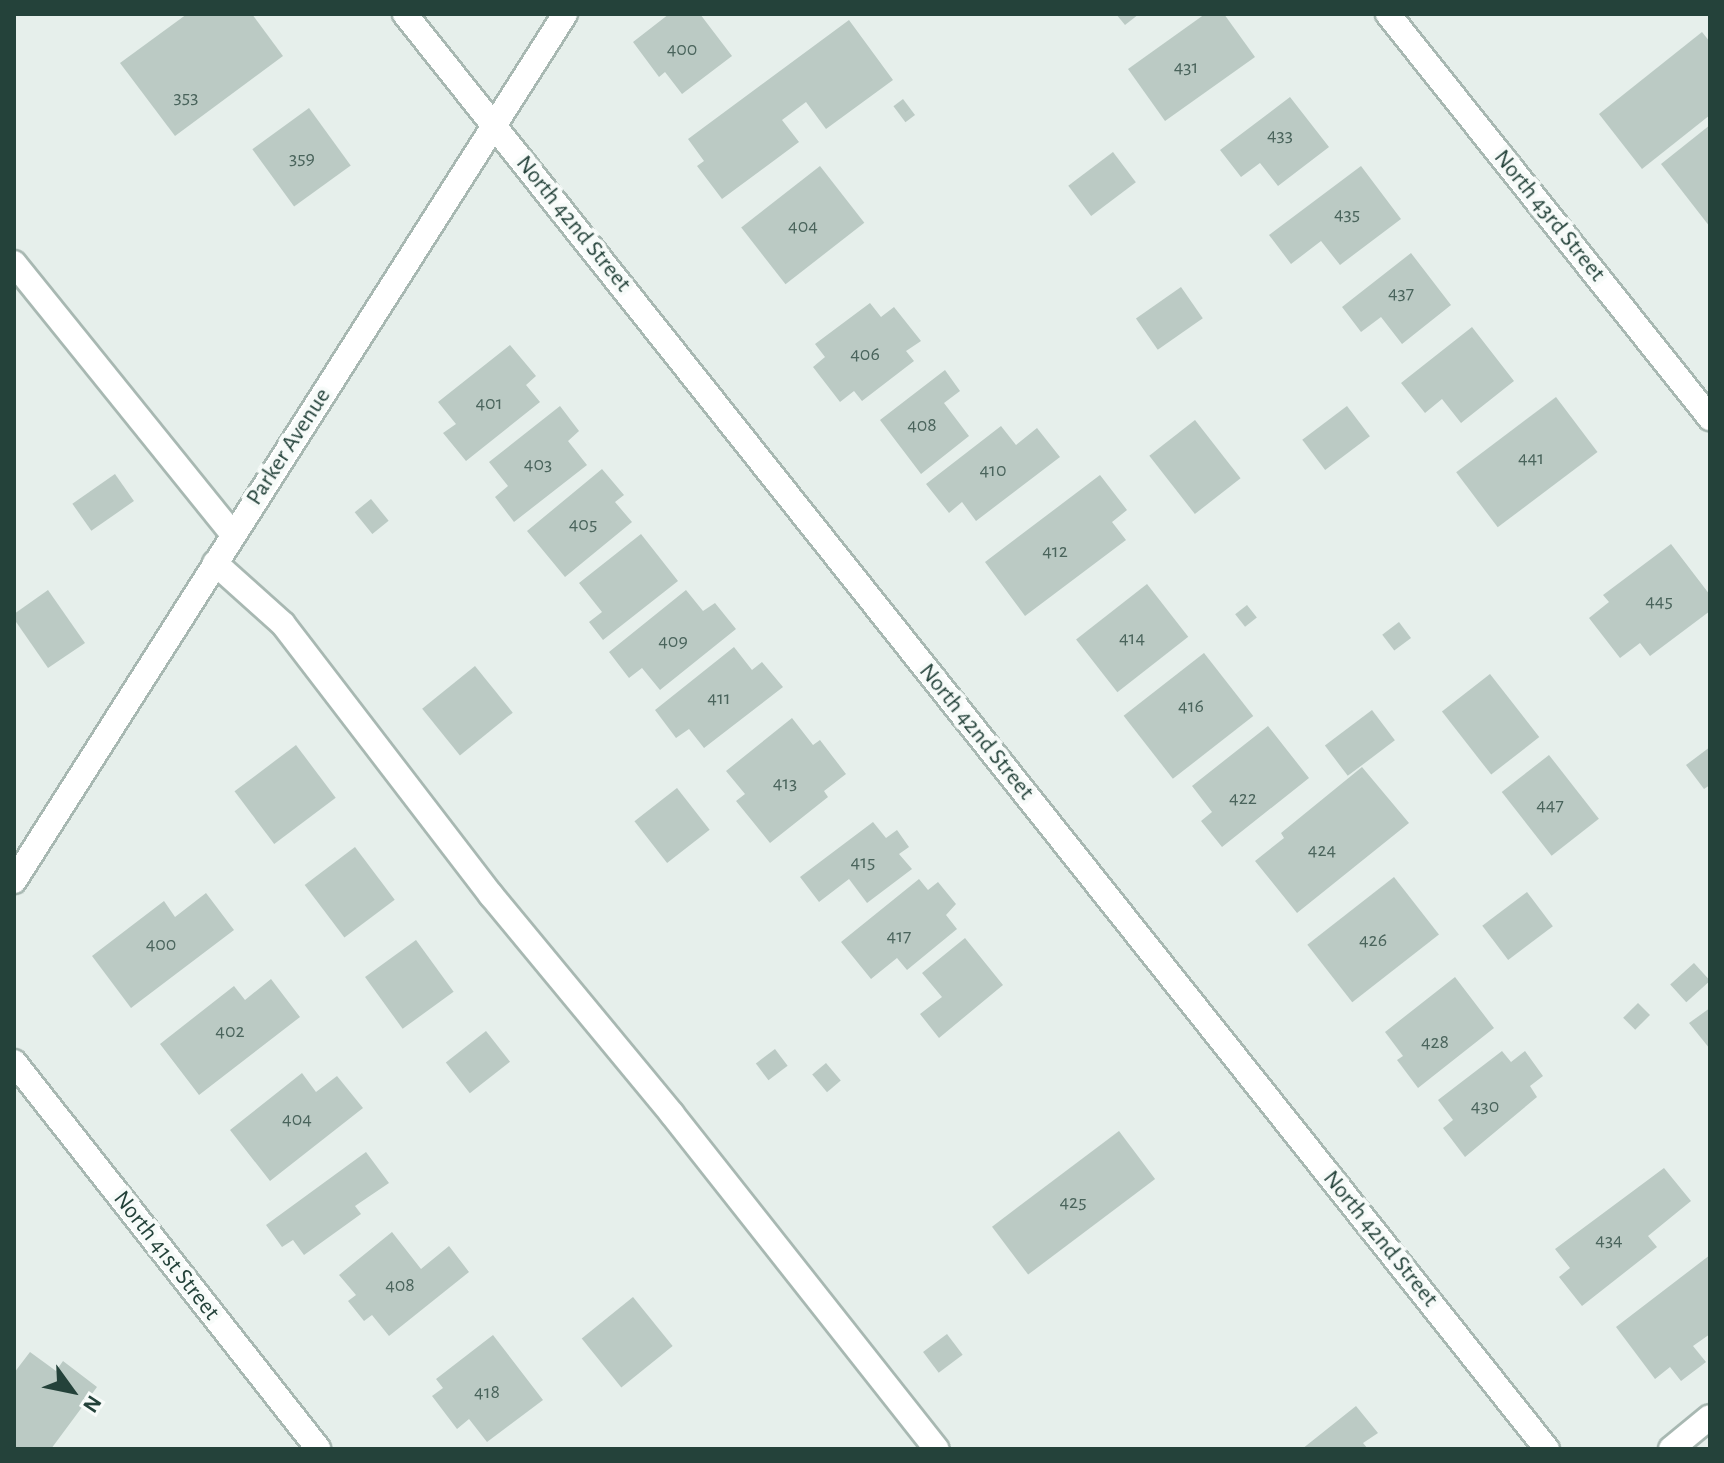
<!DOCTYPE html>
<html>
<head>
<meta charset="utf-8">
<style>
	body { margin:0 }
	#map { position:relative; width:1724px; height:1463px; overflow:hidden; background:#e6efeb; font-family:"Alegreya Sans",sans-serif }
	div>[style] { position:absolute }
	.building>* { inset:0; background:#bbcac4; transform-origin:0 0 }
	.roads { filter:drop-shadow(2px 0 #a8b8b2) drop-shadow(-2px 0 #a8b8b2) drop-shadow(0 2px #a8b8b2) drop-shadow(0 -2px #a8b8b2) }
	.minor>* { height:24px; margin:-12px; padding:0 12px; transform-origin:12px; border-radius:12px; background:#fff }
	span { translate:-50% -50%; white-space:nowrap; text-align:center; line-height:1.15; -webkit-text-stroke:8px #f7fbf9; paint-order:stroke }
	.number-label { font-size:20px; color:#4a645c }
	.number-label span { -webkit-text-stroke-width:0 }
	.street-label { font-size:24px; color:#24423a }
	.frame { position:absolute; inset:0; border:16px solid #24423a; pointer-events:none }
	.north { position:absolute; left:32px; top:1351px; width:80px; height:80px; -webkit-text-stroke:6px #f7fbf9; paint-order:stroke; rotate:123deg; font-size:22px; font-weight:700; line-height:32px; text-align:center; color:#24423a }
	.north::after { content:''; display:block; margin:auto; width:28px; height:36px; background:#24423a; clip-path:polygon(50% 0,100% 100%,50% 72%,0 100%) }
</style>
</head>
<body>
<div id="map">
	<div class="building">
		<i style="clip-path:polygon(187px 14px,252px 14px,283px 56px,175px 136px,120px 63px)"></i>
		<i style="clip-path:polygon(669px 14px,700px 14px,732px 56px,682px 94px,665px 72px,659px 77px,633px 42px)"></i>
		<i style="clip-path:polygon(1116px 14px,1139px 14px,1125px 25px)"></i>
		<i style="clip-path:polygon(1205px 14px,1224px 14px,1255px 57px,1165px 121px,1128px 69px)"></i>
		<i style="clip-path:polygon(849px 20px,893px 80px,826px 129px,806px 102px,782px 120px,799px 142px,722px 199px,697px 166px,704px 161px,688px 139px)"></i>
		<i style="clip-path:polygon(1702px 32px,1710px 42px,1710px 115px,1642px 169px,1599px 114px)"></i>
		<i style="clip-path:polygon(1290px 97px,1329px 147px,1278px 186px,1260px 163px,1241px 177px,1220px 150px)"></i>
		<i style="left:903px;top:99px;width:20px;height:12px;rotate:53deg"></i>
		<i style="left:309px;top:108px;width:71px;height:70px;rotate:54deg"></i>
		<i style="clip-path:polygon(1710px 125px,1710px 227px,1661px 164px)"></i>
		<i style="left:1113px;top:152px;width:38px;height:56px;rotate:53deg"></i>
		<i style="left:820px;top:166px;width:72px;height:100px;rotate:52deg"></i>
		<i style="clip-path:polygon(1361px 166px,1401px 219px,1340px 265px,1321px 241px,1291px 264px,1269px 235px)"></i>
		<i style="clip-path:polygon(1411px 253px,1451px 305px,1402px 344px,1381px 317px,1361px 332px,1342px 307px)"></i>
		<i style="left:1181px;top:287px;width:38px;height:55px;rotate:55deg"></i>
		<i style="clip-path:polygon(870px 303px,881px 317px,894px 307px,921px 341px,906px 351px,914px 361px,862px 401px,854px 391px,840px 402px,813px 367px,825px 357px,815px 344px)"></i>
		<i style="clip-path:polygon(1472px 327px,1514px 381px,1461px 423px,1442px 399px,1425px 413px,1401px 383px)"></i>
		<i style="clip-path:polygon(510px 345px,536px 376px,526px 385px,540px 402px,466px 461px,443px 433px,456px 424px,438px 402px)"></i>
		<i style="clip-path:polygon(945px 370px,960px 391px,944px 403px,969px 436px,921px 474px,880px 420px)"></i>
		<i style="left:1556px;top:397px;width:69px;height:125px;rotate:53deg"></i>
		<i style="clip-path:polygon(560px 406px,579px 431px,568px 441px,587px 465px,514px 522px,495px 497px,508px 486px,489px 462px)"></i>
		<i style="left:1347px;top:406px;width:38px;height:56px;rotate:53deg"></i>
		<i style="left:1195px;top:420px;width:74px;height:58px;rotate:52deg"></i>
		<i style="clip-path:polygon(1001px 426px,1016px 445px,1037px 428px,1060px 457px,976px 521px,962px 502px,949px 513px,926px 484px)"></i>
		<i style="clip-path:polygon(602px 469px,624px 495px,615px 502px,632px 522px,565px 577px,527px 531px)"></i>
		<i style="left:115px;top:474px;width:33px;height:52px;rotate:55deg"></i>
		<i style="clip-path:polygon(1100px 475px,1127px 510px,1112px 522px,1126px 540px,1025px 616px,985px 562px)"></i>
		<i style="left:371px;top:499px;width:28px;height:21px;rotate:51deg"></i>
		<i style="clip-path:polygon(641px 534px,678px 581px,603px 640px,589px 622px,602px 612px,579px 583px)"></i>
		<i style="clip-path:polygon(1671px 544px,1710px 595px,1710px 611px,1650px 656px,1640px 643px,1620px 658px,1589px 618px,1609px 602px,1603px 595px)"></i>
		<i style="left:1147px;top:584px;width:67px;height:90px;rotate:52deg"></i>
		<i style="clip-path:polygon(48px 590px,85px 643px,48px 668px,14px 619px,14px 614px)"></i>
		<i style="clip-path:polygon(686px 590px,703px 611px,715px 603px,736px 629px,660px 690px,642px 668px,629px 678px,609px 652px)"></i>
		<i style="left:1247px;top:605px;width:16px;height:15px;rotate:52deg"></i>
		<i style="left:1399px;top:622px;width:20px;height:21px;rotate:53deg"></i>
		<i style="clip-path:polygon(734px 647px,752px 670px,762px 662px,783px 687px,704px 748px,689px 729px,676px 738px,655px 710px)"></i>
		<i style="left:1204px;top:653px;width:80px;height:102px;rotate:52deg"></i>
		<i style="left:475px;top:666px;width:60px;height:68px;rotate:51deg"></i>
		<i style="left:1490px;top:674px;width:80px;height:61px;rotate:52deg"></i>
		<i style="left:1372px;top:710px;width:38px;height:59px;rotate:53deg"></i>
		<i style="clip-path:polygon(792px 718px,813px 745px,820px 740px,846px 774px,824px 791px,828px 797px,770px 843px,736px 801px,745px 794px,726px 771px)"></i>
		<i style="clip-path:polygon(1268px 726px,1309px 778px,1222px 847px,1201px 821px,1212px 812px,1192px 786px)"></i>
		<i style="left:296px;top:745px;width:66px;height:77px;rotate:53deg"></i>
		<i style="clip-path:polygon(1710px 747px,1710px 785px,1704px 789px,1686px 765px)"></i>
		<i style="left:1549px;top:755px;width:81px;height:60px;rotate:52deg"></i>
		<i style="clip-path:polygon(1362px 767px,1409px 823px,1297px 913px,1255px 861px,1284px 838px,1281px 833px)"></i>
		<i style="left:677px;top:788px;width:53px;height:54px;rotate:52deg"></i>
		<i style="clip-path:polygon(873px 822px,886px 838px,897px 830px,909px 847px,899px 854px,912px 869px,867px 903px,849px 879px,819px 902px,800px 877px)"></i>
		<i style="left:355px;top:847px;width:66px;height:63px;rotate:53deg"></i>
		<i style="left:1394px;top:877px;width:73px;height:110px;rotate:52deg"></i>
		<i style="clip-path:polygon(919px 879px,928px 890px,938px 882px,956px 904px,946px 915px,957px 929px,907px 970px,897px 958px,871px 979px,841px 942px)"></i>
		<i style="left:1527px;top:892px;width:43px;height:56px;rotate:53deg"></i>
		<i style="clip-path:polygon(206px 893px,234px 930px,131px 1008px,92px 956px,164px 901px,175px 917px)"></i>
		<i style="clip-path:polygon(965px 938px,1003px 985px,939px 1038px,920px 1014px,942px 997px,922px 973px)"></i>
		<i style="left:416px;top:940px;width:64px;height:63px;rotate:54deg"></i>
		<i style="left:1694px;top:963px;width:24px;height:32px;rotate:48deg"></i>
		<i style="clip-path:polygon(1455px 977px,1494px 1028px,1418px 1088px,1397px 1060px,1403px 1056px,1385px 1032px)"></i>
		<i style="clip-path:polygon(271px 979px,300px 1017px,199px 1095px,160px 1044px,234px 986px,245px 1000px)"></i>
		<i style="left:1638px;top:1003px;width:17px;height:21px;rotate:45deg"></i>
		<i style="clip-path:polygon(1710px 1008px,1710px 1049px,1689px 1023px)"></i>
		<i style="left:486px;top:1031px;width:39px;height:51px;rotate:52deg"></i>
		<i style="left:775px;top:1049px;width:21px;height:24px;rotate:53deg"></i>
		<i style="clip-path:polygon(1502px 1051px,1511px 1062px,1525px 1051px,1543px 1076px,1530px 1086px,1537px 1097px,1465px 1157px,1443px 1128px,1453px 1120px,1438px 1100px)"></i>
		<i style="left:826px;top:1063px;width:23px;height:18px;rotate:50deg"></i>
		<i style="clip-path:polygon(302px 1073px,316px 1092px,337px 1076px,363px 1108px,270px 1181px,230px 1130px)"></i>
		<i style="left:1119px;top:1131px;width:60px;height:159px;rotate:53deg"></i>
		<i style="clip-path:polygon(366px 1152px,389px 1183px,355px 1206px,361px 1214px,304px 1255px,293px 1240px,282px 1247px,266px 1225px)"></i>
		<i style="clip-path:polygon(1664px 1168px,1691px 1201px,1648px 1236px,1657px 1247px,1582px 1306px,1559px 1277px,1570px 1268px,1555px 1249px)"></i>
		<i style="clip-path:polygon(392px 1232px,421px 1269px,449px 1246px,469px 1272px,389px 1336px,372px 1315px,364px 1321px,348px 1301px,356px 1295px,339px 1275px)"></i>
		<i style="clip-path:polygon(1710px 1255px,1710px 1334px,1693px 1346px,1706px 1362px,1681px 1381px,1670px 1367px,1655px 1379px,1616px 1327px)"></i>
		<i style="left:633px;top:1297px;width:63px;height:66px;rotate:51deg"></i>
		<i style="left:947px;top:1334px;width:26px;height:30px;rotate:53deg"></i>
		<i style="clip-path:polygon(493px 1335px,543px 1400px,487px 1442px,469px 1419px,457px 1429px,432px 1396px,443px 1388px,436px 1379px)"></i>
		<i style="clip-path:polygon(30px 1352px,56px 1371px,63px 1361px,97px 1387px,51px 1449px,14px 1449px,14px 1373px)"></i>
		<i style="clip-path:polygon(1356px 1406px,1378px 1433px,1363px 1443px,1368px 1449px,1302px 1449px)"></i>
	</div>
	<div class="roads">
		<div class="minor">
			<i style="left:405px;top:14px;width:1834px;rotate:51.49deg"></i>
			<i style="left:1388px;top:14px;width:517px;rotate:51.44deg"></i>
			<i style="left:14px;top:263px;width:348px;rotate:51.1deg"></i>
			<i style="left:215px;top:563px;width:91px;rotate:41.9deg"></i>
			<i style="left:283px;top:624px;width:342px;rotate:52.5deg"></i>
			<i style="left:491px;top:895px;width:284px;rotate:50.4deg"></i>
			<i style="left:672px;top:1114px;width:427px;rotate:51.7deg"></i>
			<i style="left:14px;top:881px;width:1027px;rotate:-57.56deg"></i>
			<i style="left:14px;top:1062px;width:492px;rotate:51.8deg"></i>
			<i style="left:1671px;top:1449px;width:50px;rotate:-39.4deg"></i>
		</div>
	</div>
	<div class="number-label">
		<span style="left:682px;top:49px">400</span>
		<span style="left:1186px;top:67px">431</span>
		<span style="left:186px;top:97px">353</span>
		<span style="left:1280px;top:135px">433</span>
		<span style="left:302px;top:158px">359</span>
		<span style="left:1347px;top:214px">435</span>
		<span style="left:803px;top:226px">404</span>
		<span style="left:1401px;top:293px">437</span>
		<span style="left:865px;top:354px">406</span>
		<span style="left:489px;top:403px">401</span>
		<span style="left:922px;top:425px">408</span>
		<span style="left:1531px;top:458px">441</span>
		<span style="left:538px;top:464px">403</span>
		<span style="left:993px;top:470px">410</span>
		<span style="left:583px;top:524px">405</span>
		<span style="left:1055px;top:551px">412</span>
		<span style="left:1659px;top:601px">445</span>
		<span style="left:1132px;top:638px">414</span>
		<span style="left:673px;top:641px">409</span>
		<span style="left:719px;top:698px">411</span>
		<span style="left:1191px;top:706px">416</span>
		<span style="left:785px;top:783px">413</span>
		<span style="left:1243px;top:798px">422</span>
		<span style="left:1550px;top:805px">447</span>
		<span style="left:1322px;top:850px">424</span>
		<span style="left:863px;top:862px">415</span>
		<span style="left:899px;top:936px">417</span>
		<span style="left:1373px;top:940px">426</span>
		<span style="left:161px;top:944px">400</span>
		<span style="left:230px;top:1031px">402</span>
		<span style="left:1435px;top:1042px">428</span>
		<span style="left:1485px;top:1106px">430</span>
		<span style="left:297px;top:1119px">404</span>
		<span style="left:1073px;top:1202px">425</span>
		<span style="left:1609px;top:1240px">434</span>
		<span style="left:400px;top:1285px">408</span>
		<span style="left:487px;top:1392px">418</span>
	</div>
	<div class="street-label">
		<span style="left:1549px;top:216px;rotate:51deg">North 43rd Street</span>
		<span style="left:573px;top:224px;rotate:51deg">North 42nd Street</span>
		<span style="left:289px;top:447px;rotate:-57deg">Parker Avenue</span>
		<span style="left:976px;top:732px;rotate:51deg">North 42nd Street</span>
		<span style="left:1380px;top:1239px;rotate:51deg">North 42nd Street</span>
		<span style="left:166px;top:1256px;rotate:52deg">North 41st Street</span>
	</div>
	<div class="frame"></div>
	<div class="north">N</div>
</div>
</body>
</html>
